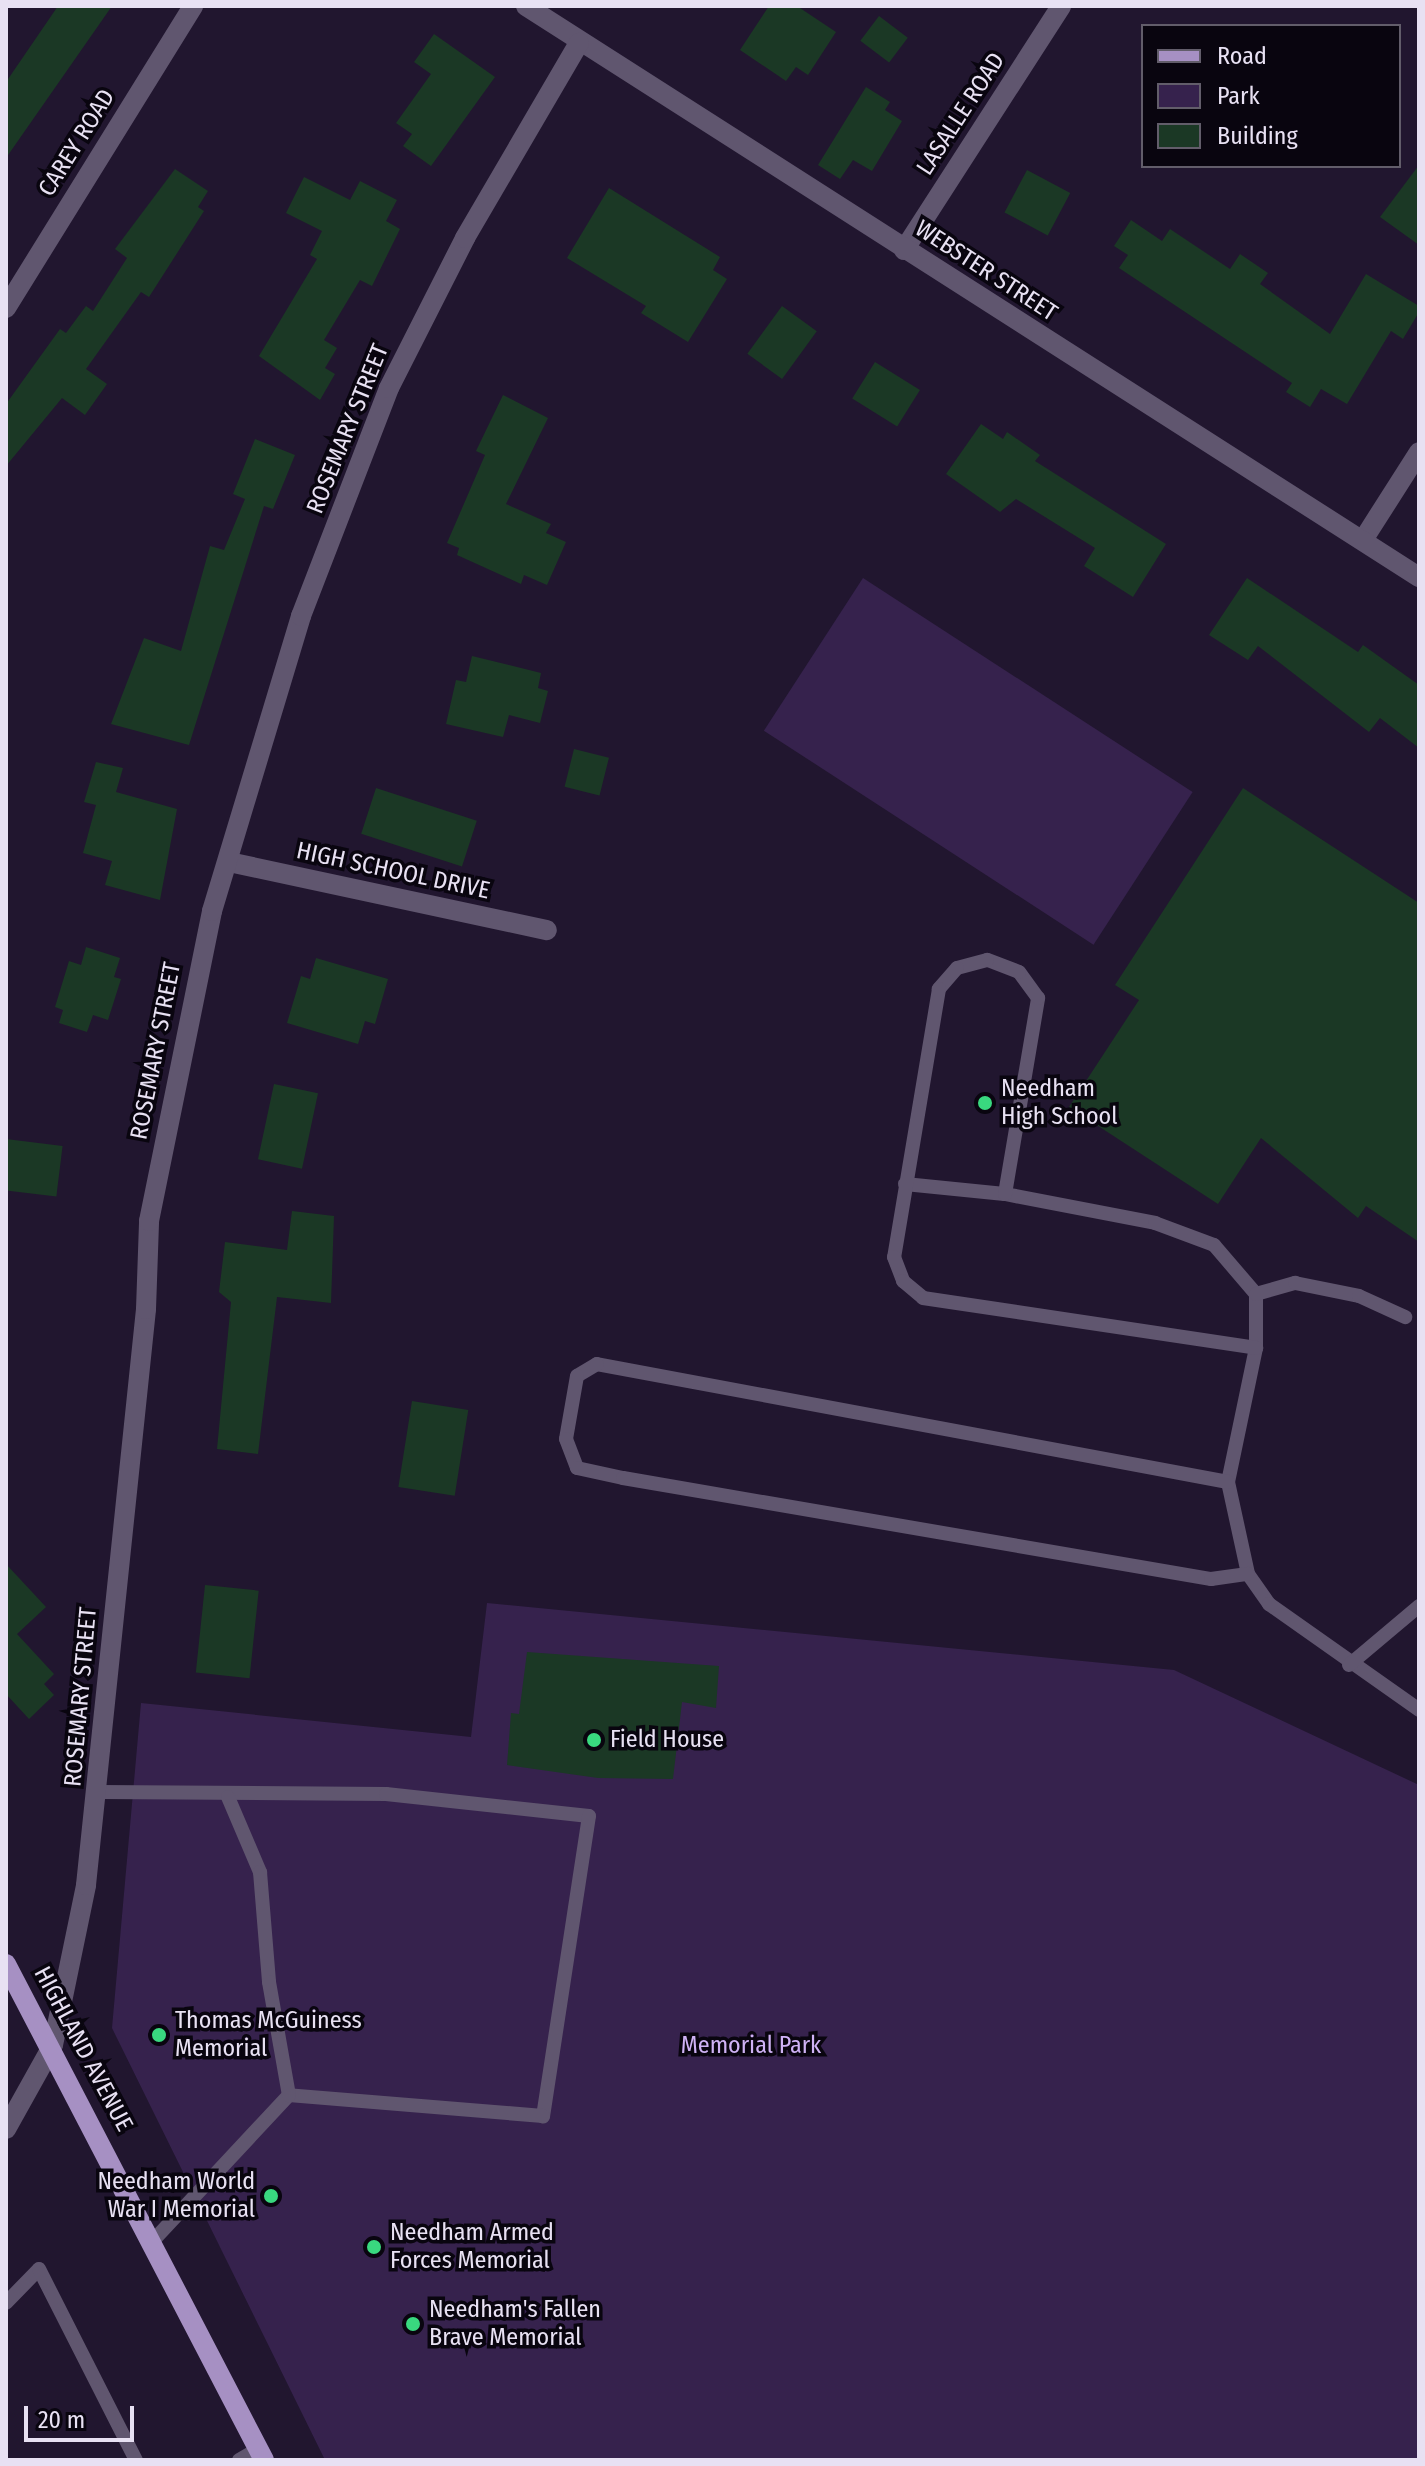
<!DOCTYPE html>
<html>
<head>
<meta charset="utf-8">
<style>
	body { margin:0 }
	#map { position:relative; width:1425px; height:2466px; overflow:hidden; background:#21162f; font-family:"Fira Sans Condensed",sans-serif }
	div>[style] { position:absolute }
	.green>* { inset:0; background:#36224d; transform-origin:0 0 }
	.building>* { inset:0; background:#1b3825; transform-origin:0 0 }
	.service>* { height:14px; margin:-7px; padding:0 7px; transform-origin:7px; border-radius:7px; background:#60566f }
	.minor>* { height:20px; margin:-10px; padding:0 10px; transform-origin:10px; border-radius:10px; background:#60566f }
	.tertiary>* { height:20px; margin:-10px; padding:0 10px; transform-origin:10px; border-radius:10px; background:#60566f }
	.primary>* { height:20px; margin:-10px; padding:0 10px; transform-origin:10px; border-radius:10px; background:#a690c3 }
	.dots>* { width:22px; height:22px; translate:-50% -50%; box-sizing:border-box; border:4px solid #09050f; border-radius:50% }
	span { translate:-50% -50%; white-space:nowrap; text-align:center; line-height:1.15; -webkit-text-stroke:7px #09050f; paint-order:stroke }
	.street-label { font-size:24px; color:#e8e1f3 }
	.poi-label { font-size:24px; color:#e8e1f3 }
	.left { translate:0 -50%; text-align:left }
	.right { translate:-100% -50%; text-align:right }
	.park-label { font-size:24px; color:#cfb2f5 }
	.frame { position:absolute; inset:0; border:8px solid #e8e1f3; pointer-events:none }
	.legend { position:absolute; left:1141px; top:24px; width:260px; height:144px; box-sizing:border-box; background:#09050f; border:2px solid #625d6a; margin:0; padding:10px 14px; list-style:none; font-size:24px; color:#e8e1f3 }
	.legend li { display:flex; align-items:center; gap:16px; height:40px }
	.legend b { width:40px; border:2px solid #625d6a }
	.scale { position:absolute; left:24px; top:2406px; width:110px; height:36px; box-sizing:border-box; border:4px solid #e8e1f3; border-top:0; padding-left:10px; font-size:24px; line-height:28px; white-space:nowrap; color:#e8e1f3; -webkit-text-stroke:6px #09050f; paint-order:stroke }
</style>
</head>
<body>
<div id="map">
	<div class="green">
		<i style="left:863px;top:578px;width:393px;height:182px;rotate:33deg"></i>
		<i style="clip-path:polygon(487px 1603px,1174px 1670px,1419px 1785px,1419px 2460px,325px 2460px,112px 2028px,141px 1703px,471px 1737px)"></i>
	</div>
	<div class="building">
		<i style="clip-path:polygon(58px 6px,112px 6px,6px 158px,6px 82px)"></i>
		<i style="clip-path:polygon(769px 6px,797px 6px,836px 32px,808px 75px,796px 67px,786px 81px,740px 50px)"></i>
		<i style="left:879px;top:16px;width:36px;height:31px;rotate:37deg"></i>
		<i style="clip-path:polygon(434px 34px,495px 77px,431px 166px,403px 146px,412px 134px,396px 123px,431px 74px,414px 62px)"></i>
		<i style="clip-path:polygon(866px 87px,890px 102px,885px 110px,902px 121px,872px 171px,853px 160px,840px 179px,818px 165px)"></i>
		<i style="clip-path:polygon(1419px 165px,1419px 245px,1380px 217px)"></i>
		<i style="clip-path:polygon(175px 169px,208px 191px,198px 207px,204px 211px,149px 297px,141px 292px,86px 369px,107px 384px,85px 415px,62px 398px,6px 466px,6px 404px,60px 329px,66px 333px,86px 306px,93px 311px,127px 258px,115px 249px)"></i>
		<i style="left:1027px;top:170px;width:49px;height:48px;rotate:28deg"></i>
		<i style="clip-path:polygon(304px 177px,350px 200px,360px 181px,397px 200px,386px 221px,400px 229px,372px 286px,360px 280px,324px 340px,337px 348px,325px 368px,335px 374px,320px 400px,259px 356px,317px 259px,310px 255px,322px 231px,286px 213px)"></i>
		<i style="clip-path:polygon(609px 188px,720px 257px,713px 270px,727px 279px,688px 342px,641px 313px,646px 306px,567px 258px)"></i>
		<i style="clip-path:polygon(1131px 220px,1162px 241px,1170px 229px,1230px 269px,1240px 254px,1268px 273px,1260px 284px,1330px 334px,1366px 274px,1419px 306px,1419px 312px,1403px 339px,1391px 331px,1347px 404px,1321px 389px,1310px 407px,1286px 392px,1292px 383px,1119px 268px,1128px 255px,1114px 246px)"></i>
		<i style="left:782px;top:306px;width:43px;height:59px;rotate:36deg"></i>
		<i style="left:875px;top:362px;width:53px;height:43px;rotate:32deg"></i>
		<i style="clip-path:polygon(503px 395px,548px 418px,506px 504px,551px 524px,546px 533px,566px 542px,547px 585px,524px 575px,521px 584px,457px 555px,459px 548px,447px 543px,485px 455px,476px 451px)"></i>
		<i style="clip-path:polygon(981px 424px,1003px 439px,1007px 432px,1040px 455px,1035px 461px,1166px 544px,1133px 597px,1084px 566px,1095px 548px,1016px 499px,1000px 512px,946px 474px)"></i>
		<i style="clip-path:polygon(255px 439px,295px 455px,273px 509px,264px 506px,189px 745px,111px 724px,144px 638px,181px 651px,210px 546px,224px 550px,245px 499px,233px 494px)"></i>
		<i style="clip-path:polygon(1247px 578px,1358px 652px,1363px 645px,1419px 685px,1419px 748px,1380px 718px,1369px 732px,1258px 646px,1248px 660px,1209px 635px)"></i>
		<i style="clip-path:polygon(472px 656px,541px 673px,538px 688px,548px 691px,540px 723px,509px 715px,503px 737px,446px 724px,456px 680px,466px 682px)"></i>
		<i style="left:574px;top:749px;width:36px;height:39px;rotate:14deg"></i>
		<i style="clip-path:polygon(96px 762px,123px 768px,116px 792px,177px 809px,160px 900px,105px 885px,112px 861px,83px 853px,96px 805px,84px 802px)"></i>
		<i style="left:376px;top:788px;width:106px;height:48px;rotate:18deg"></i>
		<i style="clip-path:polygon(1243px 788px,1419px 903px,1419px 1242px,1366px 1206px,1358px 1218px,1261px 1138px,1218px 1204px,1069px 1107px,1139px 1000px,1115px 985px)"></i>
		<i style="clip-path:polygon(86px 947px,120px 958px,114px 977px,121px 979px,108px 1020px,93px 1015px,87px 1032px,59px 1023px,63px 1010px,55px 1007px,69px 961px,81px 965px)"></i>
		<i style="clip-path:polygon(316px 958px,388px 979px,375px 1024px,365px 1021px,358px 1044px,287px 1023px,301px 976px,310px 979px)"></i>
		<i style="left:274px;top:1084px;width:45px;height:77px;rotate:12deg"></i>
		<i style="left:6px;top:1139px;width:57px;height:51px;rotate:7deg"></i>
		<i style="clip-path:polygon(292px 1211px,334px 1216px,331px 1303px,277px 1297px,258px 1454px,217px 1449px,231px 1302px,219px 1292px,225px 1242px,287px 1250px)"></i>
		<i style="left:412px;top:1401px;width:57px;height:87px;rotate:9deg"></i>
		<i style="clip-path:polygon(6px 1564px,46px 1607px,17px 1634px,54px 1674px,44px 1684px,54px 1695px,29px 1719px,6px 1694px)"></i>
		<i style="left:205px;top:1585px;width:54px;height:88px;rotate:6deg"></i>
		<i style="clip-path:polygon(527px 1652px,719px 1666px,716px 1708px,682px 1702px,673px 1779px,598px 1778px,507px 1765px,511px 1713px,519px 1714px)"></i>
	</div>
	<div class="service">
		<i style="left:905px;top:1184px;width:100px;rotate:5.7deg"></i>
		<i style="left:1005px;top:1194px;width:153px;rotate:10.9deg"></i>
		<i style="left:1155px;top:1223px;width:63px;rotate:20.4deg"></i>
		<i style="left:1214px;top:1245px;width:65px;rotate:49.4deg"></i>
		<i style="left:1256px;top:1294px;width:54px;rotate:90deg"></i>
		<i style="left:1256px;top:1348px;width:137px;rotate:101.8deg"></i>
		<i style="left:1228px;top:1482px;width:94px;rotate:77.7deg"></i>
		<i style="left:1248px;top:1574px;width:37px;rotate:55deg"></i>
		<i style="left:1269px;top:1604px;width:184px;rotate:35.2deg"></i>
		<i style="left:1005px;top:1194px;width:199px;rotate:-80.4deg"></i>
		<i style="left:1038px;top:998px;width:32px;rotate:-126deg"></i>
		<i style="left:1019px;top:972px;width:34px;rotate:-159deg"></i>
		<i style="left:987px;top:960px;width:31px;rotate:165deg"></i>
		<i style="left:957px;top:968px;width:28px;rotate:131deg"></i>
		<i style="left:939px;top:989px;width:272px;rotate:99.5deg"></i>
		<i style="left:894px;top:1257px;width:26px;rotate:69deg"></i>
		<i style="left:903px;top:1281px;width:26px;rotate:40deg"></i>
		<i style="left:923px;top:1298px;width:337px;rotate:8.5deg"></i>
		<i style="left:1256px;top:1294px;width:41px;rotate:-15.8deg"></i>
		<i style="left:1295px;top:1283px;width:65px;rotate:11.5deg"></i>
		<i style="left:1359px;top:1296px;width:51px;rotate:24.5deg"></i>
		<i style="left:1228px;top:1482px;width:642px;rotate:-169.41deg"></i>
		<i style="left:597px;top:1364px;width:23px;rotate:149deg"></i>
		<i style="left:577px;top:1376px;width:64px;rotate:99.9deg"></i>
		<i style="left:566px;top:1439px;width:31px;rotate:69deg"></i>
		<i style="left:577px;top:1468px;width:47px;rotate:12.3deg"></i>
		<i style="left:623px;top:1478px;width:597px;rotate:9.75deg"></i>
		<i style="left:1211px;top:1579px;width:37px;rotate:-8deg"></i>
		<i style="left:1349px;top:1665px;width:92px;rotate:-40.1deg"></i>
		<i style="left:99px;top:1792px;width:287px;rotate:0.4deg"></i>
		<i style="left:386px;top:1794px;width:204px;rotate:6.2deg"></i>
		<i style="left:589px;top:1816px;width:304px;rotate:98.7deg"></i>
		<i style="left:543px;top:2116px;width:255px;rotate:-175.3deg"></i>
		<i style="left:289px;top:2095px;width:198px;rotate:133deg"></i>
		<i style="left:228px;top:1797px;width:82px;rotate:66.9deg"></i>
		<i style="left:260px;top:1872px;width:110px;rotate:85.3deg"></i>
		<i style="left:269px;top:1982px;width:115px;rotate:80deg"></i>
		<i style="left:6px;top:2303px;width:47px;rotate:-45.9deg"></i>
		<i style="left:39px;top:2269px;width:214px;rotate:63.1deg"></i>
		<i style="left:239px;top:2460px;width:22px;rotate:-30deg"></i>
	</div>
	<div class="minor">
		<i style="left:904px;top:250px;width:290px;rotate:-57.2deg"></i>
		<i style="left:6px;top:308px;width:355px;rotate:-58.2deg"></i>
		<i style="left:1363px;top:540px;width:104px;rotate:-57.5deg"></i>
		<i style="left:229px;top:862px;width:325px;rotate:12.1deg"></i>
	</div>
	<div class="tertiary">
		<i style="left:526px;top:6px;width:1060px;rotate:32.6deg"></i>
		<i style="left:6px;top:2129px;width:96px;rotate:-60.8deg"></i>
		<i style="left:53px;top:2045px;width:163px;rotate:-78.3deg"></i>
		<i style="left:86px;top:1885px;width:579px;rotate:-84.05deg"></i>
		<i style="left:146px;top:1309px;width:88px;rotate:-88deg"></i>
		<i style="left:149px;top:1221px;width:316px;rotate:-78.5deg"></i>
		<i style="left:212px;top:911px;width:308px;rotate:-73.2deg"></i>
		<i style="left:301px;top:616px;width:244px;rotate:-68.9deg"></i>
		<i style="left:389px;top:388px;width:168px;rotate:-63.1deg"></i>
		<i style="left:465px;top:238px;width:226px;rotate:-59.7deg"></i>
	</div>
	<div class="primary">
		<i style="left:6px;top:1964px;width:559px;rotate:62.52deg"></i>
	</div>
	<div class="dots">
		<i style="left:985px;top:1103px;background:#39d87f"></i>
		<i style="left:594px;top:1740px;background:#39d87f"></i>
		<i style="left:159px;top:2035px;background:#39d87f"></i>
		<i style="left:271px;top:2196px;background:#39d87f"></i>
		<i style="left:374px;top:2247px;background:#39d87f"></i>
		<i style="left:413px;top:2324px;background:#39d87f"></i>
	</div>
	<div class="street-label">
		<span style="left:961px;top:114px;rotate:-57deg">LASALLE ROAD</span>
		<span style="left:77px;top:143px;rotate:-58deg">CAREY ROAD</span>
		<span style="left:986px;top:271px;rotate:33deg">WEBSTER STREET</span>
		<span style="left:348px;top:429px;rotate:-68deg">ROSEMARY STREET</span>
		<span style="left:393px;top:871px;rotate:12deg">HIGH SCHOOL DRIVE</span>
		<span style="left:156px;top:1051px;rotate:-79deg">ROSEMARY STREET</span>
		<span style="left:81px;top:1697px;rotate:-85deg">ROSEMARY STREET</span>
		<span style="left:83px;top:2049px;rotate:62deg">HIGHLAND AVENUE</span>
	</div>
	<div class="poi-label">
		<span class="left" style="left:1001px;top:1103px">Needham<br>High School</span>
		<span class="left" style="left:610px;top:1740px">Field House</span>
		<span class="left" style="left:175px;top:2035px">Thomas McGuiness<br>Memorial</span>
		<span class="right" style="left:255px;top:2196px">Needham World<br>War I Memorial</span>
		<span class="left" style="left:390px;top:2247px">Needham Armed<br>Forces Memorial</span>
		<span class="left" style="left:429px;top:2324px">Needham's Fallen<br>Brave Memorial</span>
	</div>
	<div class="park-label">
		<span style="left:751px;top:2046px">Memorial Park</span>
	</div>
	<div class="frame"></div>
	<ul class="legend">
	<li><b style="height:10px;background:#a690c3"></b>Road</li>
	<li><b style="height:22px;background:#36224d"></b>Park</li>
	<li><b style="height:22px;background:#1b3825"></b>Building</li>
	</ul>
	<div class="scale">20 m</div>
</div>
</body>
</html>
